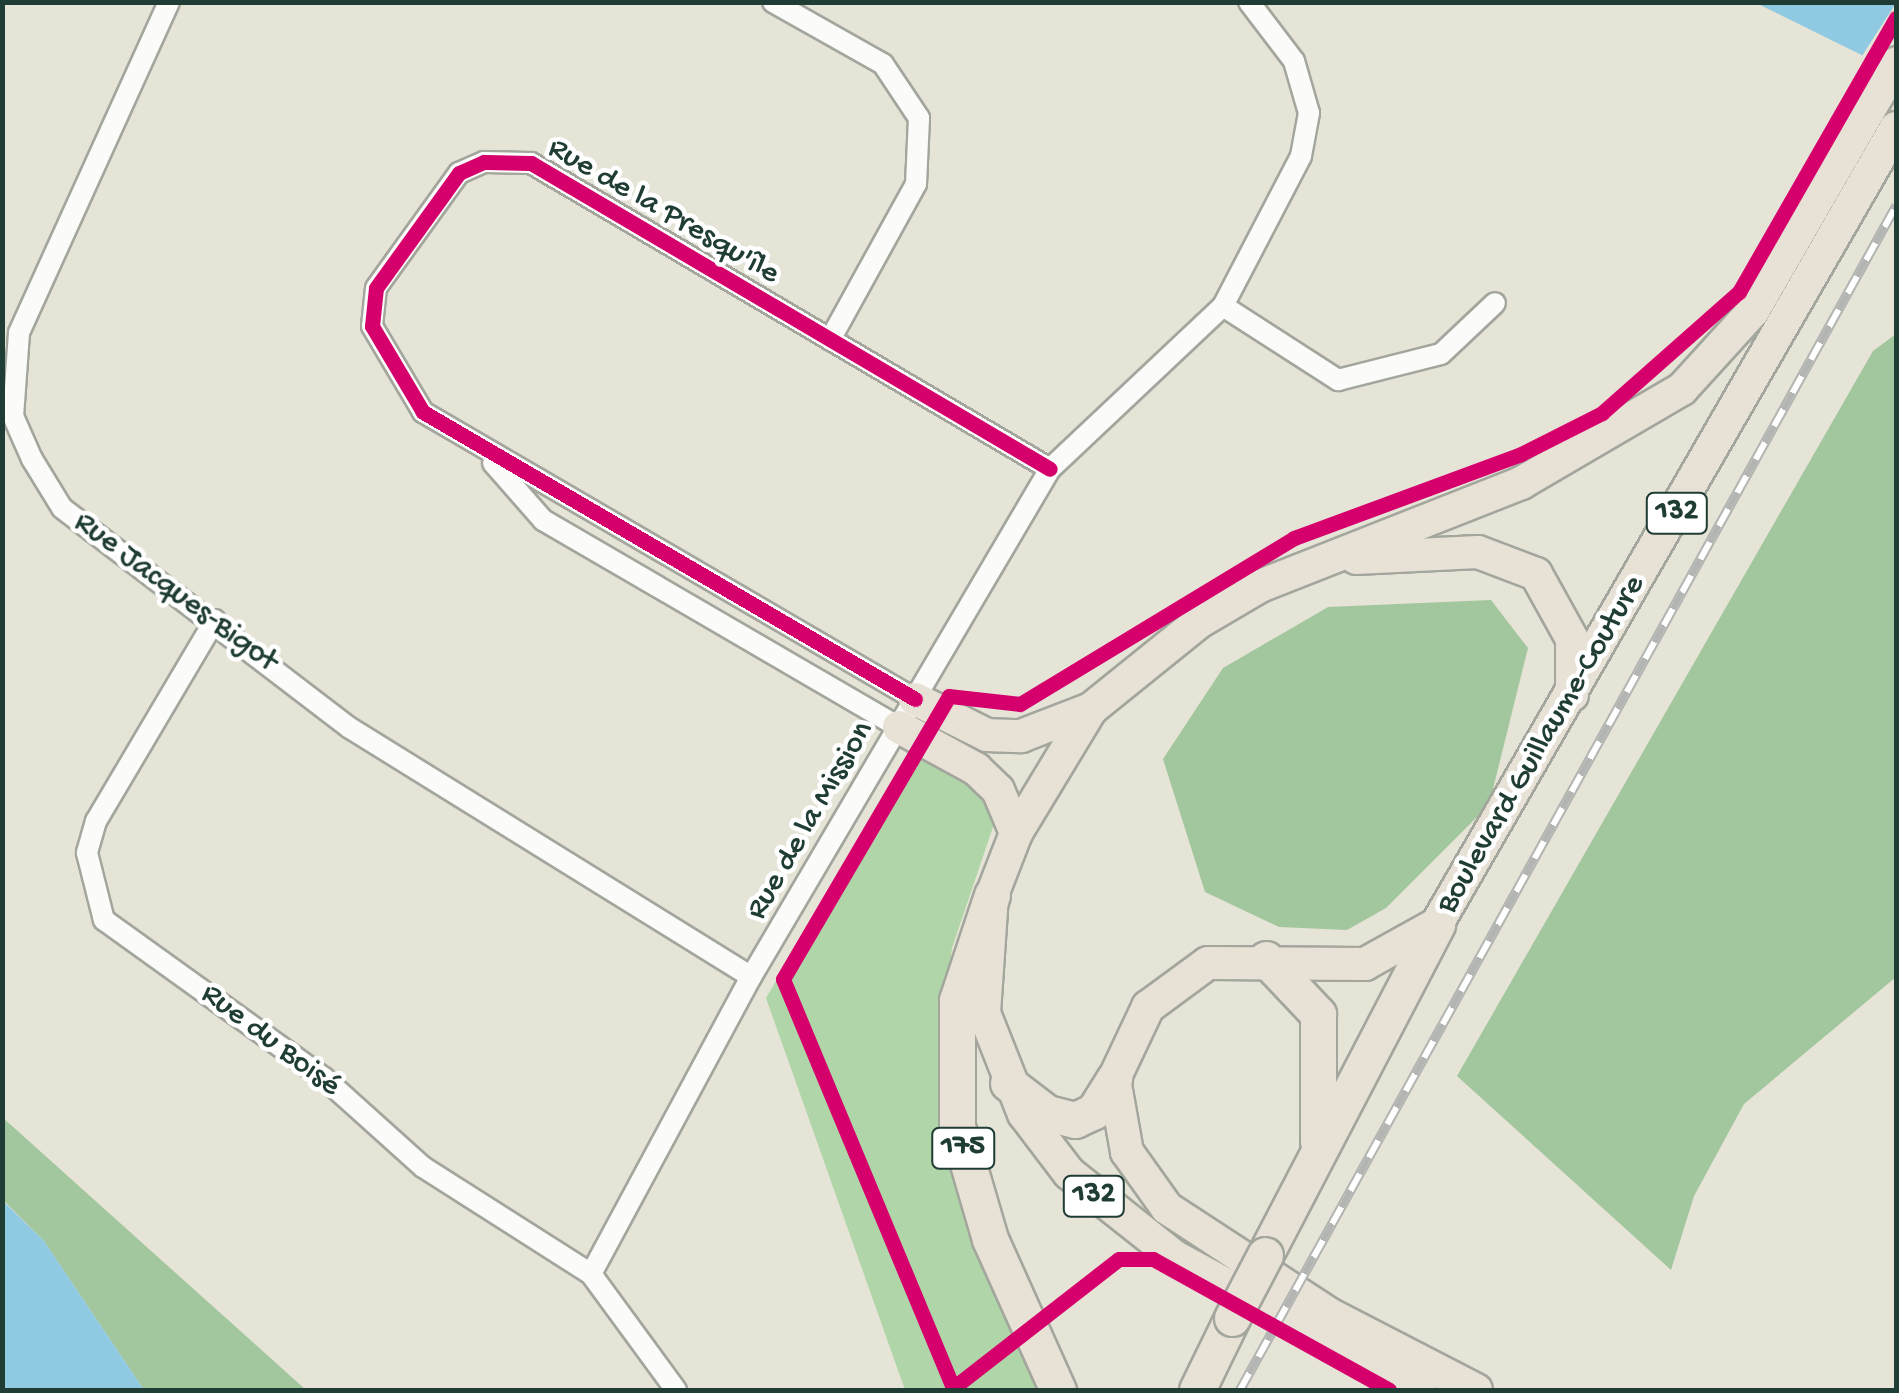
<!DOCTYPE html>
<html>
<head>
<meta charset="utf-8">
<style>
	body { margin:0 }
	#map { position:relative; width:1899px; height:1393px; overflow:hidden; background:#e6e4d6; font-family:"Gochi Hand",sans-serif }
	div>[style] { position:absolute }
	.green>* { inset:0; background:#b0d5a8 }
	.forest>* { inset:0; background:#a2c69e }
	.water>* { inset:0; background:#90c9e2 }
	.pier>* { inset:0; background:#e6e4d6 }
	.roads { filter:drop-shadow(2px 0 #a3a69d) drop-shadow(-2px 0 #a3a69d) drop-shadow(0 2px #a3a69d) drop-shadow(0 -2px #a3a69d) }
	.minor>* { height:20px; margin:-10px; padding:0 10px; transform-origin:10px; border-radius:10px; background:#fbfbf9 }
	.primary>* { height:32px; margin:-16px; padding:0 16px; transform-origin:16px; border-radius:16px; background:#e8e1d5 }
	.trunk>* { height:35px; margin:-17.5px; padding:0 17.5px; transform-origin:17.5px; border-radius:17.5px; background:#e8e1d5 }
	.rail>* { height:10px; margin-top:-5px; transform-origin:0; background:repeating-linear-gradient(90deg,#fff 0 19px,#b2b5b2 0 38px); box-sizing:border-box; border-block:2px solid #b2b5b2 }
	.bridges { filter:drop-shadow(2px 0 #a3a69d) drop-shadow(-2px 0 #a3a69d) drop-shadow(0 2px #a3a69d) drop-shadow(0 -2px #a3a69d) }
	.trunk-bridge>* { height:35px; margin:-17.5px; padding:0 17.5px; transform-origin:17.5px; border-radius:17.5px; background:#e8e1d5 }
	.cycleway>* { height:15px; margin:-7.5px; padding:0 7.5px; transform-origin:7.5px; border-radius:7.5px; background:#d6006c }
	span { translate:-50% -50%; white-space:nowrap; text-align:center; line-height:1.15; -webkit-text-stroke:9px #fff; paint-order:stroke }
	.shield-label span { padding:2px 8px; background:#fff; border:2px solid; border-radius:8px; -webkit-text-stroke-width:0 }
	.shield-label { font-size:30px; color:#1f3d34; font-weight:700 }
	.street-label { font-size:32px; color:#1f3d34 }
	.frame { position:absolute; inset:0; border:5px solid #1f3d34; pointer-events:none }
</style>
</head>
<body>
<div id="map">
	<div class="green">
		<i style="clip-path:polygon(928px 754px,983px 788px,995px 821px,952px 948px,944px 1016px,1033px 1343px,1037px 1390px,905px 1390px,766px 998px,909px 755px)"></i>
	</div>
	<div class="forest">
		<i style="clip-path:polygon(1896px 334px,1896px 977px,1744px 1104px,1694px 1196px,1671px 1270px,1457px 1076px,1873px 351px)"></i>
		<i style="clip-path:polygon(1491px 600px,1528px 648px,1489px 805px,1386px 908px,1347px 930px,1279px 927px,1205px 892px,1163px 759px,1223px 668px,1328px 607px)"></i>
		<i style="clip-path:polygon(2px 1117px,306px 1390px,144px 1390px,44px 1241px,3px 1200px)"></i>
	</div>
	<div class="water">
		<i style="clip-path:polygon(1756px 3px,1896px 3px,1896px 72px)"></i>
		<i style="clip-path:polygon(2px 1200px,44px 1241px,144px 1390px,3px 1390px)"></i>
	</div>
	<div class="pier">
		<i style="clip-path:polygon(1896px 3px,1896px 77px,1860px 59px)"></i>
	</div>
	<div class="roads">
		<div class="minor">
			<i style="left:169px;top:2px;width:363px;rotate:114.4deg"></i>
			<i style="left:19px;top:333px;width:83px;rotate:94.1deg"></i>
			<i style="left:13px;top:416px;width:47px;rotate:66.2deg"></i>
			<i style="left:32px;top:459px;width:57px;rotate:58.5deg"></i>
			<i style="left:62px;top:508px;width:362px;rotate:37.4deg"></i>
			<i style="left:350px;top:728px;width:472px;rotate:31.8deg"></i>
			<i style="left:773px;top:2px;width:126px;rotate:29.4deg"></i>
			<i style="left:883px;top:64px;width:65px;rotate:56.3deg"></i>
			<i style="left:919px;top:118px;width:66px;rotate:92.6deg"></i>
			<i style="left:916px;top:184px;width:178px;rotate:118.9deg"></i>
			<i style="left:1223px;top:306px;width:137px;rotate:32.8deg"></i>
			<i style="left:1338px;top:380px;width:106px;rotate:-14.2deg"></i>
			<i style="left:1441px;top:354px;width:74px;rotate:-43.4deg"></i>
			<i style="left:493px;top:463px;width:76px;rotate:48.7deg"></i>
			<i style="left:543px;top:520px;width:412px;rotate:30.2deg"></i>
			<i style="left:215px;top:620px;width:234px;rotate:120.6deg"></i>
			<i style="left:96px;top:821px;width:33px;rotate:106deg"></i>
			<i style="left:87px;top:853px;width:69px;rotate:75.8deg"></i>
			<i style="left:104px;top:920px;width:271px;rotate:35.7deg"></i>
			<i style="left:324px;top:1078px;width:133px;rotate:42deg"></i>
			<i style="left:423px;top:1167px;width:199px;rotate:32.5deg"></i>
			<i style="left:591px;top:1274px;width:144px;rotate:53.8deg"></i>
			<i style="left:915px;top:699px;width:570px;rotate:-149.74deg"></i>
			<i style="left:423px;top:412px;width:100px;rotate:-120.7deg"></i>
			<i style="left:372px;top:326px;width:38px;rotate:-84deg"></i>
			<i style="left:376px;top:288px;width:142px;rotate:-54.2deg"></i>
			<i style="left:459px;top:173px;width:27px;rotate:-24deg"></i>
			<i style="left:484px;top:162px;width:47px;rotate:1.2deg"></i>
			<i style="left:531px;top:163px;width:602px;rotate:30.52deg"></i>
			<i style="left:591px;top:1274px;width:337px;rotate:-61.7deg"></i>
			<i style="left:751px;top:977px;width:589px;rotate:-59.52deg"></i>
			<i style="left:1050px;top:469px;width:238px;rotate:-43.3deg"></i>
			<i style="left:1223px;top:306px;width:169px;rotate:-62.5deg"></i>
			<i style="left:1301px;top:156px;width:44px;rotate:-79.5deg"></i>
			<i style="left:1309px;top:113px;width:54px;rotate:-106.1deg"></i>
			<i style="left:1294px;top:61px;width:74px;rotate:-127.3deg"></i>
		</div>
		<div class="primary">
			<i style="left:1356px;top:558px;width:122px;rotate:-2.8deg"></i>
			<i style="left:1478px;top:552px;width:62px;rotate:20.8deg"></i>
			<i style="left:1536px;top:574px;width:74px;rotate:61deg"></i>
			<i style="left:1572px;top:639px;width:56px;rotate:90deg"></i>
			<i style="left:915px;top:699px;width:80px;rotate:26.6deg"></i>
			<i style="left:987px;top:735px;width:34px;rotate:2deg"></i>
			<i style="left:1021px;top:736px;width:75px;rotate:-21.1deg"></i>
			<i style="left:899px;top:727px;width:88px;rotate:28.6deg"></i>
			<i style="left:976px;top:769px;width:30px;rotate:44deg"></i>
			<i style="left:998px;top:790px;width:47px;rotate:67.3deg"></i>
			<i style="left:1420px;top:1390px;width:279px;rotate:-151.5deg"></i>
			<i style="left:1175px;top:1257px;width:135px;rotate:-141.6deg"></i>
			<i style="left:1069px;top:1173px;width:74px;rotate:-127.3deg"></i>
			<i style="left:1024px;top:1114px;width:109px;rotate:-111.6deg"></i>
			<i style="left:984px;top:1013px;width:118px;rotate:-86.1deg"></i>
			<i style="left:992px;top:895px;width:66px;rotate:-68.8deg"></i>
			<i style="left:1016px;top:833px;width:145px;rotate:-58.8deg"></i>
			<i style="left:1091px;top:709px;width:139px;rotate:-38.9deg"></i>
			<i style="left:1199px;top:622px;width:71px;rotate:-30.5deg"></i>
			<i style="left:1260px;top:586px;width:281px;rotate:-21.5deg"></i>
			<i style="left:1521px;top:483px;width:186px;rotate:-30.3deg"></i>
			<i style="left:1682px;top:389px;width:105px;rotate:-47.7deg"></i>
			<i style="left:1753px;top:311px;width:286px;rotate:-60deg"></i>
			<i style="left:1476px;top:1390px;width:165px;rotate:-152.7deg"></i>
			<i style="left:1329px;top:1314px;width:194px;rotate:-146.8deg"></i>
			<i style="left:1167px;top:1208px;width:69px;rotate:-125.5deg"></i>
			<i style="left:1127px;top:1152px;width:74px;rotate:-100.1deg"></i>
			<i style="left:1114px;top:1079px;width:80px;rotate:-64.7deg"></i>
			<i style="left:1148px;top:1007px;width:74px;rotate:-36.3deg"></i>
			<i style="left:1208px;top:963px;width:157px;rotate:0.4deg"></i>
			<i style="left:1365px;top:964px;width:82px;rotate:-29.1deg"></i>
			<i style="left:1437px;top:924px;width:919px;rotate:-60.03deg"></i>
		</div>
		<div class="trunk">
			<i style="left:992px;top:895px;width:111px;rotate:108.4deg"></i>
			<i style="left:957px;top:1000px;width:126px;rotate:90deg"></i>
			<i style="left:957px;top:1126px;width:118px;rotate:73.7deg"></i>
			<i style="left:990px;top:1239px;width:166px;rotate:65.8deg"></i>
			<i style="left:1266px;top:959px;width:76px;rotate:46.6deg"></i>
			<i style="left:1318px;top:1014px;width:127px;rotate:90deg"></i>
			<i style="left:1008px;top:1083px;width:49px;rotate:37.6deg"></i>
			<i style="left:1047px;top:1113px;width:29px;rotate:14deg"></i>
			<i style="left:1075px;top:1120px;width:21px;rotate:-25deg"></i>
			<i style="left:1094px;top:1111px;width:38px;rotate:-58deg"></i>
			<i style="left:1265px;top:1255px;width:373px;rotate:-62.5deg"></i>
			<i style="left:1197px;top:1390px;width:80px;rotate:-64.1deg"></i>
		</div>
	</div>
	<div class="rail">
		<i style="left:1240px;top:1390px;width:1354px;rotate:-61.01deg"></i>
	</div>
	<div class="bridges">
		<div class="trunk-bridge">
			<i style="left:1232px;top:1318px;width:71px;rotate:-62.4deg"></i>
		</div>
	</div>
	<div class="cycleway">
		<i style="left:915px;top:699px;width:570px;rotate:-149.74deg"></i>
		<i style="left:423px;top:412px;width:100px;rotate:-120.7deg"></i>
		<i style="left:372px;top:326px;width:38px;rotate:-84deg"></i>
		<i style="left:376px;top:288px;width:142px;rotate:-54.2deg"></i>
		<i style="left:459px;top:173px;width:27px;rotate:-24deg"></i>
		<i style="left:484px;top:162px;width:47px;rotate:1.2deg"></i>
		<i style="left:531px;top:163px;width:602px;rotate:30.52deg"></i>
		<i style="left:953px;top:1388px;width:210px;rotate:-37.9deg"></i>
		<i style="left:1119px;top:1259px;width:34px"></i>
		<i style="left:1153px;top:1259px;width:270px;rotate:29deg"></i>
		<i style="left:954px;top:1390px;width:445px;rotate:-112.6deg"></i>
		<i style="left:783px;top:979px;width:328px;rotate:-59.6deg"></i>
		<i style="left:949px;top:696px;width:71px;rotate:6.4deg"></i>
		<i style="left:1020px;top:704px;width:320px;rotate:-31.2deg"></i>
		<i style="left:1294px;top:538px;width:242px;rotate:-20.3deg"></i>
		<i style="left:1521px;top:454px;width:91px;rotate:-26.8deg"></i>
		<i style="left:1602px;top:413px;width:183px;rotate:-41.5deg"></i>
		<i style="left:1739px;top:292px;width:316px;rotate:-60.2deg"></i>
	</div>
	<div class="shield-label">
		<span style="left:1677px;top:513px">132</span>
		<span style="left:963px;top:1148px">175</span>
		<span style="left:1094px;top:1196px">132</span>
	</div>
	<div class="street-label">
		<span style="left:663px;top:212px;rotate:30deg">Rue de la Presqu'île</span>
		<span style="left:175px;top:593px;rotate:37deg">Rue Jacques-Bigot</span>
		<span style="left:1542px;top:745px;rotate:-60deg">Boulevard Guillaume-Couture</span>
		<span style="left:811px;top:821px;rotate:-60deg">Rue de la Mission</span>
		<span style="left:270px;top:1041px;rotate:37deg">Rue du Boisé</span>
	</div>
	<div class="frame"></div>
</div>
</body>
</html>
